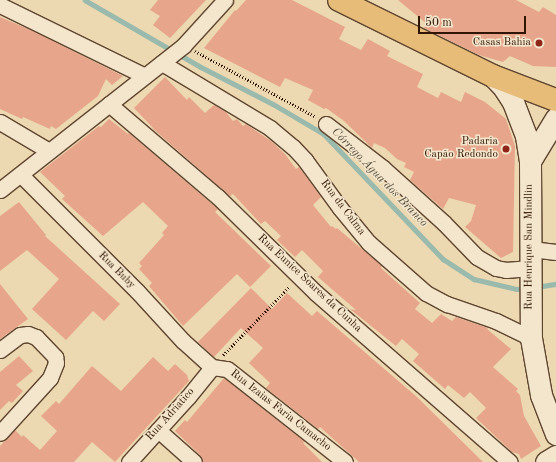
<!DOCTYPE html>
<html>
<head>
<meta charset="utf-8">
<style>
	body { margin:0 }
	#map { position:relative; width:556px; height:462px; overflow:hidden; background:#ecd8b1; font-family:"Old Standard TT",serif }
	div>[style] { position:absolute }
	.stream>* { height:4.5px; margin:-2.25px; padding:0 2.25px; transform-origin:2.25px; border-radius:2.25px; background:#99baac }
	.building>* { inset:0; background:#e7a68c }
	.path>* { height:2.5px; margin-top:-1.25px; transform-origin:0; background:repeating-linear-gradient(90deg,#301404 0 1px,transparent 0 3px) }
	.roads { filter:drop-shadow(1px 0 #5f452f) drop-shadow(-1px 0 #5f452f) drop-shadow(0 1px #5f452f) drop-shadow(0 -1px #5f452f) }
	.street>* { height:15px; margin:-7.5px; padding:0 7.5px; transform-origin:7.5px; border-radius:7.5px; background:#f3e6cc }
	.secondary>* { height:21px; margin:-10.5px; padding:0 10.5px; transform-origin:10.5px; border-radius:10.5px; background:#f3e6cc }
	.primary>* { height:22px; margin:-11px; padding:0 11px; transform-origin:11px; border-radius:11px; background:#e6bc78 }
	.dots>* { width:11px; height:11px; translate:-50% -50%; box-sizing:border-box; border:2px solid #f3e6cc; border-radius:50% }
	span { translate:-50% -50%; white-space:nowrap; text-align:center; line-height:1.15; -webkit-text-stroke:3px #f3e6cc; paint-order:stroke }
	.poi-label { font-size:11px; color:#301404 }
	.right { translate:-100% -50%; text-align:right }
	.street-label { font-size:11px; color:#301404 }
	.water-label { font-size:12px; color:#554e3f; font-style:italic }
	.scale { position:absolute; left:418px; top:16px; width:108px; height:18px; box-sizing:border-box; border:2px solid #301404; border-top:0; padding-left:5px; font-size:12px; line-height:14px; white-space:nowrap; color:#301404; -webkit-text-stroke:3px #f3e6cc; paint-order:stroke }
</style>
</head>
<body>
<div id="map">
	<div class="stream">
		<i style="left:85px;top:0;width:134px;rotate:30deg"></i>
		<i style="left:201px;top:67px;width:81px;rotate:27.2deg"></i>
		<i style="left:273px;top:104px;width:59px;rotate:30.5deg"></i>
		<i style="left:324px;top:134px;width:173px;rotate:46.4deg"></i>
		<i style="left:443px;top:259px;width:37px;rotate:33deg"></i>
		<i style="left:474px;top:279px;width:44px;rotate:13.1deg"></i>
		<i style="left:517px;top:289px;width:8px;rotate:-7deg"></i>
		<i style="left:536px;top:287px;width:20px;rotate:-9deg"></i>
	</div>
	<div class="building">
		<i style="clip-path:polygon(158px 0,206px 0,170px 38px,153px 25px,160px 16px,150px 10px)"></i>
		<i style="clip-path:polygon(246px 0,292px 0,345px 27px,339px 39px,361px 50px,368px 39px,390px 51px,387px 56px,423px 74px,417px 87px,438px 98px,441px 92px,461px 102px,465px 92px,485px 102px,506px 119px,515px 146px,513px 252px,501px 258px,465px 227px,471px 221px,476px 205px,449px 198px,443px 209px,410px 180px,414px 172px,404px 167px,406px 163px,397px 159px,385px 148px,374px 143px,372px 148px,344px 121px,326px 108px,324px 109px,308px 100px,313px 90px,285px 78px,280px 87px,204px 48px,235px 10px,236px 11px)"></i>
		<i style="clip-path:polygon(398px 0,516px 0,539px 12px,543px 7px,556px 15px,556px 67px,533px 66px,510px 56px,503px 62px,479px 55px,424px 28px,427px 24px)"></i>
		<i style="clip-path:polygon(0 17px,33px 31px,123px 76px,112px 85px,106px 79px,98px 96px,56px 129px,51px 126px,50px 129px,23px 117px,22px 119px,0 109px)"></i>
		<i style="clip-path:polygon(165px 77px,187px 100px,189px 97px,205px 113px,214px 105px,225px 111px,233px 121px,237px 119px,243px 126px,246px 124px,271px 141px,285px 154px,296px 169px,299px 167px,321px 197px,313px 205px,331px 227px,332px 226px,336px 229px,337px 228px,382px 266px,381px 268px,420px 303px,415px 309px,432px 323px,441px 314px,452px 321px,456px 317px,488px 328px,487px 329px,511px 349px,493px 367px,518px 389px,516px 391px,520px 395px,524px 416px,541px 446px,521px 459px,519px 454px,512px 452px,476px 418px,486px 408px,470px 392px,464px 398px,448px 385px,445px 389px,413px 361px,419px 354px,402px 339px,396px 346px,350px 309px,356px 310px,318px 277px,323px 271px,302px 250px,295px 257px,277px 240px,281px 236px,265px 221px,261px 224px,233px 194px,230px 196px,152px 128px,154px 129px,134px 108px)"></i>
		<i style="clip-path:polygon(109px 119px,128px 134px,129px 133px,212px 204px,218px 209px,215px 212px,271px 266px,250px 287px,237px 274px,183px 326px,149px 286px,152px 283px,139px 269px,142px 266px,139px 263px,164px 235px,162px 233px,168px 226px,143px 202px,103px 236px,62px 199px,65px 196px,40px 172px,99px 126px,101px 127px)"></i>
		<i style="clip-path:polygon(19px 202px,46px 235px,45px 236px,120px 304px,104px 321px,93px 311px,66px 340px,32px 309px,59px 279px,27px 250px,0 271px,0 216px)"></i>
		<i style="clip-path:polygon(0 284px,28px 319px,0 339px)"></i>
		<i style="clip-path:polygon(251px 288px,272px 309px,287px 293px,312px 316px,317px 311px,417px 397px,483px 462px,359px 462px,320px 427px,318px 429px,266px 388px,270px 383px,249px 363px,263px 348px,241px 328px,214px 357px,198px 342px)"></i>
		<i style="clip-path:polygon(19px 356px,33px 371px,16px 385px,23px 391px,12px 403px,9px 401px,0 410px,0 372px)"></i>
		<i style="clip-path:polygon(153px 357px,168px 371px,175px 364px,187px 375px,189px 381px,115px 462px,92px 442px,74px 462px,0 462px,0 446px,15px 430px,22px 437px,23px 435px,40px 450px,57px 431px,41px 416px,56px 401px,59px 404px,92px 366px,121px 391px)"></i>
		<i style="clip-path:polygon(224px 378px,305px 442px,303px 443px,322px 462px,203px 462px,200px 455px,175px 431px,185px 420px,187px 422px)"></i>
	</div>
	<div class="path">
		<i style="left:195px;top:51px;width:138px;rotate:28.6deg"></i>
		<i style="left:223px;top:355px;width:95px;rotate:-45.9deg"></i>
	</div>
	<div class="roads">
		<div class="street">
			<i style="left:0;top:5px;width:161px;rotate:26.1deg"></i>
			<i style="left:162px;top:63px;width:126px;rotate:31deg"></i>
			<i style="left:270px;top:128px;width:30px;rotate:40deg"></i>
			<i style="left:293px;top:147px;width:18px;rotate:47deg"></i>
			<i style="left:305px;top:160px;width:59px;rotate:53.9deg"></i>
			<i style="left:340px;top:208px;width:45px;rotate:50.4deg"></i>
			<i style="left:369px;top:243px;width:76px;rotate:41.3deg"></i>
			<i style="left:426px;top:293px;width:24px;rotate:28deg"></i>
			<i style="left:447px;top:304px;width:52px;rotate:19.1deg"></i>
			<i style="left:496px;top:321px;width:39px;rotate:26deg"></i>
			<i style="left:109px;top:104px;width:143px;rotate:40.5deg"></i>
			<i style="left:218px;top:197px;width:137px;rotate:44.4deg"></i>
			<i style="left:316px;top:293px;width:257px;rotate:41.1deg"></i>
			<i style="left:0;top:122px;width:57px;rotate:30.6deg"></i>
			<i style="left:326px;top:124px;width:72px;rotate:37.7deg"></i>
			<i style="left:383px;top:168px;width:82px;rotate:42deg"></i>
			<i style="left:444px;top:223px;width:47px;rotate:45.9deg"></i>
			<i style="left:477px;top:257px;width:22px;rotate:30deg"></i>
			<i style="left:496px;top:268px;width:10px;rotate:11deg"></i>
			<i style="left:506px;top:270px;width:24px;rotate:-5deg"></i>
			<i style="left:21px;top:175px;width:164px;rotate:45deg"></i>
			<i style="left:137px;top:291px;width:68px;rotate:47.4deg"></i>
			<i style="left:183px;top:341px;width:39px;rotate:42deg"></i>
			<i style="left:0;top:190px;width:234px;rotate:-38.2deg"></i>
			<i style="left:184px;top:45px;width:61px;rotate:-47.7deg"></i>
			<i style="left:531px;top:249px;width:25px;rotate:7deg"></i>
			<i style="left:0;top:350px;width:25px;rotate:-37deg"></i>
			<i style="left:20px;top:335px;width:8px;rotate:-7deg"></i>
			<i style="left:28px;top:334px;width:9px;rotate:21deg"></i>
			<i style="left:36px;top:337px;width:28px;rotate:46deg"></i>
			<i style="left:55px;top:357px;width:6px;rotate:81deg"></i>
			<i style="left:56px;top:363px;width:16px;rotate:112deg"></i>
			<i style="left:50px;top:378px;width:74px;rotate:132.3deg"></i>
			<i style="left:212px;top:367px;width:15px;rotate:8deg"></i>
			<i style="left:227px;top:369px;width:150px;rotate:38.2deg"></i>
			<i style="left:158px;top:430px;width:48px;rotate:41.6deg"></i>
			<i style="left:129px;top:462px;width:88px;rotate:-47.8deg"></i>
			<i style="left:188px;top:397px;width:38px;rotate:-51deg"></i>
		</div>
		<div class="secondary">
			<i style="left:493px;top:76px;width:16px;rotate:47deg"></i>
			<i style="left:504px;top:88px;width:17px;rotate:57deg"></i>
			<i style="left:513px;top:102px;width:36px;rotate:69deg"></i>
			<i style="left:526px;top:136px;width:25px;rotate:81deg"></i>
			<i style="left:530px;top:161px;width:177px;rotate:89.7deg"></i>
			<i style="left:531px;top:338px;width:58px;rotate:80deg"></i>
			<i style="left:541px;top:395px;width:42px;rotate:69deg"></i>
			<i style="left:530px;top:161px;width:50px;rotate:-58.8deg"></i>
			<i style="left:546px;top:462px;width:12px;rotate:-31deg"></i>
		</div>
		<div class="primary">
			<i style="left:339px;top:0;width:172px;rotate:26.3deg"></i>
			<i style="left:493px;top:76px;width:67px;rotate:20.9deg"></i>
		</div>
	</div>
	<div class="dots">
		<i style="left:539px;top:43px;background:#8f2418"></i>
		<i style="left:506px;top:149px;background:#8f2418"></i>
	</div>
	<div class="poi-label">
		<span class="right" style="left:531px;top:43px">Casas Bahia</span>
		<span class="right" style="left:498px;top:149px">Padaria<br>Capão Redondo</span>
	</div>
	<div class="street-label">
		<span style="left:342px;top:208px;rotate:53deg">Rua da Calma</span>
		<span style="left:530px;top:247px;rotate:-90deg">Rua Henrique San Mindlin</span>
		<span style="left:116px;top:271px;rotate:45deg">Rua Buby</span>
		<span style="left:309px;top:284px;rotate:43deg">Rua Eunice Soares da Cunha</span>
		<span style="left:280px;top:411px;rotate:38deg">Rua Izaias Faria Camacho</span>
		<span style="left:171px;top:415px;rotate:-48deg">Rua Adriatico</span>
	</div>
	<div class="water-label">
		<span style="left:379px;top:178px;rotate:46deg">Córrego Água dos Branco</span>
	</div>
	<div class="scale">50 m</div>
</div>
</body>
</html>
